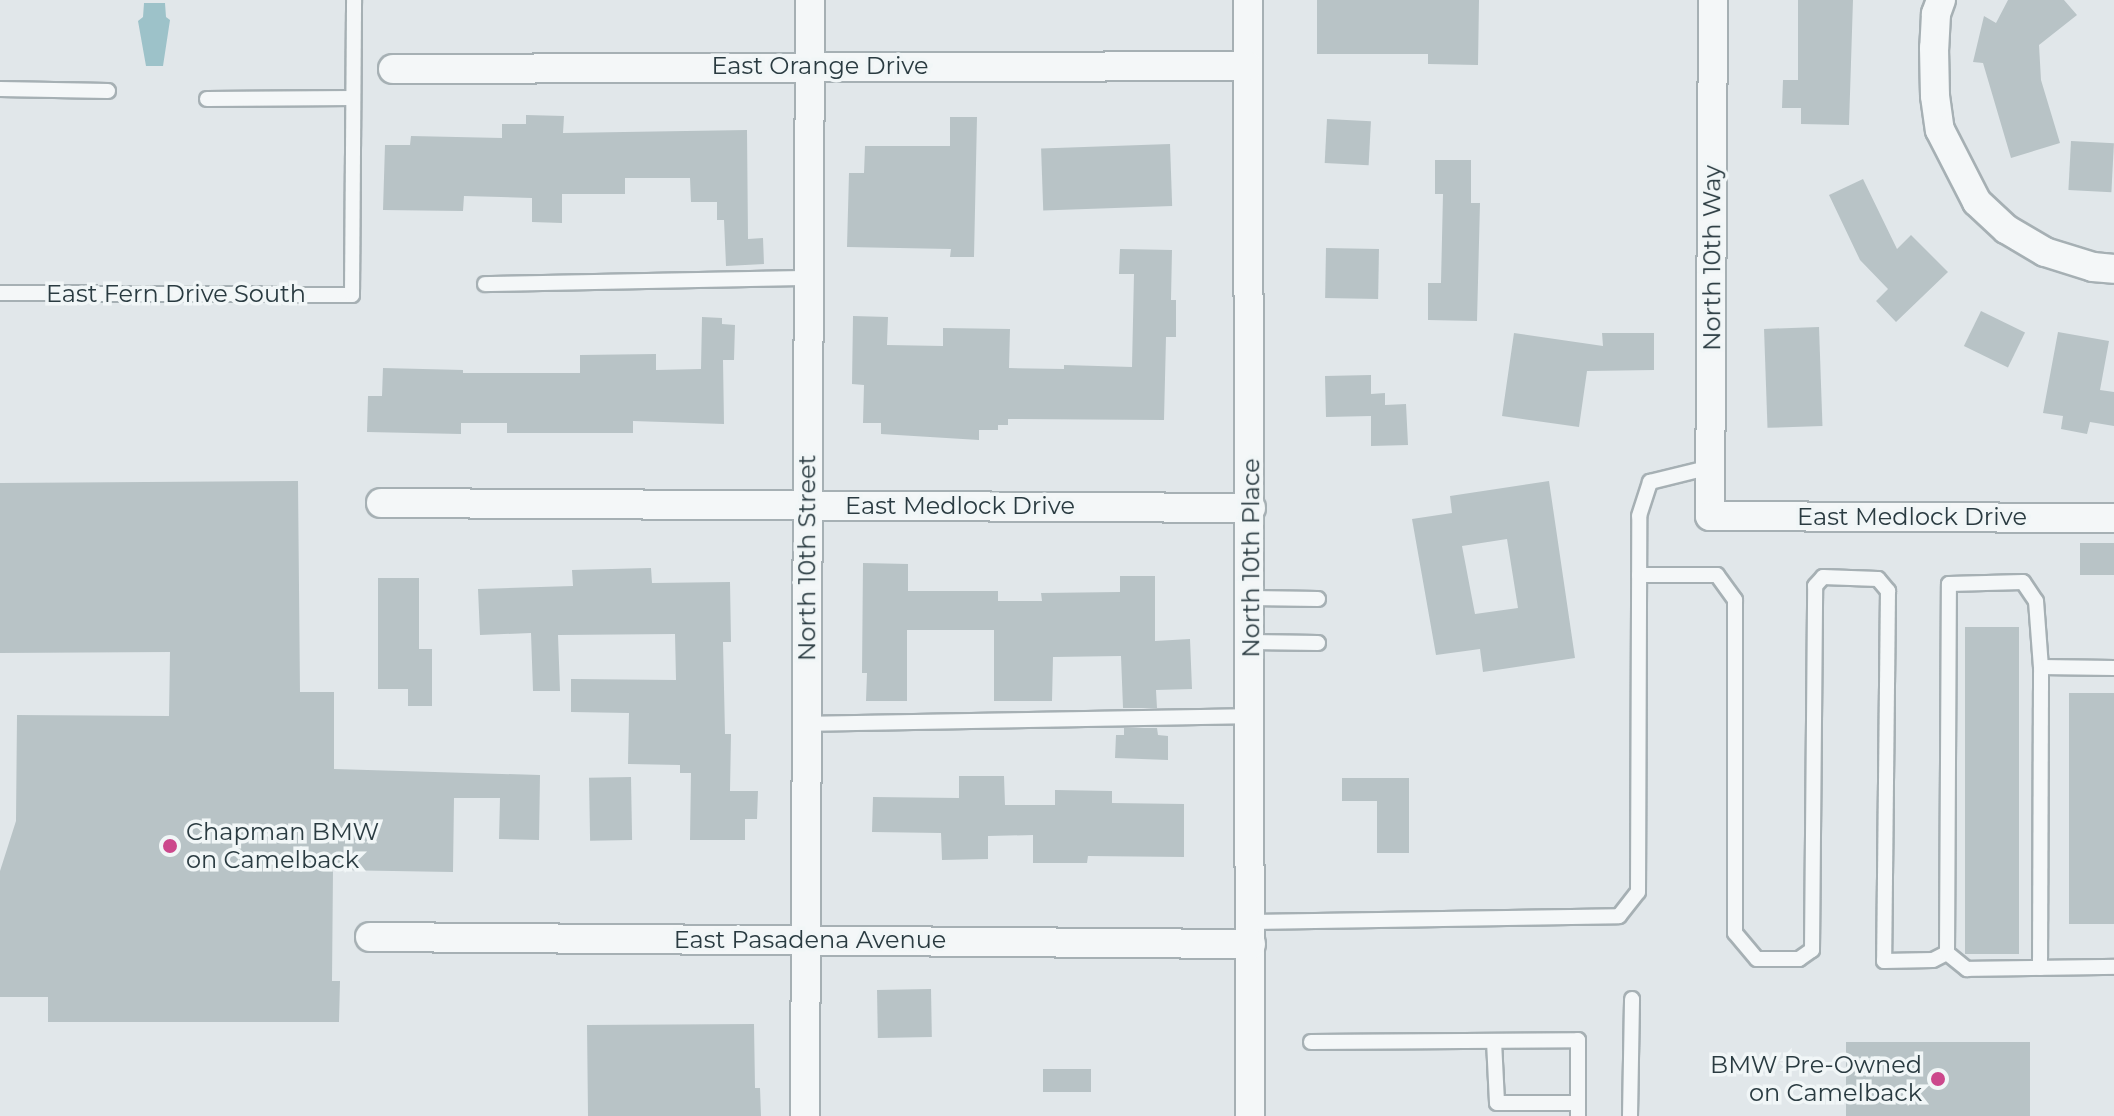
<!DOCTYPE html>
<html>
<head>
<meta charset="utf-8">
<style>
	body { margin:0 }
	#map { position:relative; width:2114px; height:1116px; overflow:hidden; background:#e1e7ea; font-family:Montserrat,sans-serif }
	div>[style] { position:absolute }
	.water>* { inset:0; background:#9dc2c9 }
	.building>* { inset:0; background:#b8c3c6; transform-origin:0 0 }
	.roads { filter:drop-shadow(2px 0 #a6b0b4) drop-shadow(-2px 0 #a6b0b4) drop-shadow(0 2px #a6b0b4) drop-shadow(0 -2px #a6b0b4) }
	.lane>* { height:14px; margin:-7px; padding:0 7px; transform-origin:7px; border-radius:7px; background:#f4f7f8 }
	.street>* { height:28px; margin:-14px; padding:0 14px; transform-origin:14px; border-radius:14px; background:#f4f7f8 }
	.dots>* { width:22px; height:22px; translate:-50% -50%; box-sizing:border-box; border:4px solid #f1f6f7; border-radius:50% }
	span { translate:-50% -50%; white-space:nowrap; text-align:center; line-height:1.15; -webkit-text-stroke:7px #f1f6f7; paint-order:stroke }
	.street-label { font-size:24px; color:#2a3b41 }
	.poi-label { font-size:24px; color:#2a3b41 }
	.left { translate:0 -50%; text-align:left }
	.right { translate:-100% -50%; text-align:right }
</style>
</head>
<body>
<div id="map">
	<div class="water">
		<i style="clip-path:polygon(144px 3px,165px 3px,166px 17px,170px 20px,163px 66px,146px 66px,138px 21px,143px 17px)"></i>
	</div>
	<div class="building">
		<i style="clip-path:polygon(1317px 0,1479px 0,1478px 65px,1428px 64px,1428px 54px,1317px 54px)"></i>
		<i style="clip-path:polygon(1798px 0,1853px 0,1849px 125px,1801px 124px,1801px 108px,1782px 108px,1783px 80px,1798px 80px)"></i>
		<i style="clip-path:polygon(2008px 0,2064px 0,2077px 15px,2039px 45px,2041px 80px,2060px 143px,2011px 158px,1983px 63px,1973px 62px,1984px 16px,1996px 23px)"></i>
		<i style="clip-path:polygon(526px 115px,564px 116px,563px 133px,747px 130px,748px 239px,763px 238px,764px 264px,726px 266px,724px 220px,717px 220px,717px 202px,691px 202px,690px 178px,625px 178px,625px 194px,562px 194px,562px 223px,532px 222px,532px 198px,464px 196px,463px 211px,383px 210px,385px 145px,410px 145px,411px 136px,502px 138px,502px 124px,526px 124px)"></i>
		<i style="clip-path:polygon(950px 117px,977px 117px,974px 257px,950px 257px,951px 249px,847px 247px,849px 173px,864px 173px,865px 146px,950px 146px)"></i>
		<i style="left:1327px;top:119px;width:44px;height:44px;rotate:3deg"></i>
		<i style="left:2071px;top:141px;width:43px;height:49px;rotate:3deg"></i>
		<i style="left:1170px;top:144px;width:62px;height:129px;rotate:88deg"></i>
		<i style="clip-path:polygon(1435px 160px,1471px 160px,1471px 203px,1480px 203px,1477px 321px,1428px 320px,1428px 283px,1441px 283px,1443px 194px,1435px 194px)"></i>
		<i style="clip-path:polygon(1863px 179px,1897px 249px,1911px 235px,1948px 272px,1896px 322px,1876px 301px,1888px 289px,1860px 260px,1829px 195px)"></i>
		<i style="left:1326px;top:248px;width:53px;height:50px;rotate:1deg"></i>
		<i style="clip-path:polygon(1120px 249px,1172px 250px,1171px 300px,1176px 300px,1176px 337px,1166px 337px,1164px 420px,1008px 419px,1008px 425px,998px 425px,998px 430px,979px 430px,979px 440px,881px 434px,881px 423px,863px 423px,864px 385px,852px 384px,853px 316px,888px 317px,887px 345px,943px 346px,943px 328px,1010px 329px,1009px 368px,1064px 369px,1064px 365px,1132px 367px,1134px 274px,1119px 274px)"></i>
		<i style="left:1981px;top:311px;width:49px;height:39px;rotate:26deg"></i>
		<i style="clip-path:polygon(702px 317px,722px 318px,722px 324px,735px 325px,734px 360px,723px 360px,724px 424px,633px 421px,633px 433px,507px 433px,507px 423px,461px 423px,461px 434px,367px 432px,368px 396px,382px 396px,383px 368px,463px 370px,463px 373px,580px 373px,580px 355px,656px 354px,656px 370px,701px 369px)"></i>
		<i style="left:1819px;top:327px;width:99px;height:55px;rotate:88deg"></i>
		<i style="clip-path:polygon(2058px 332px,2109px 341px,2100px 390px,2114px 392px,2114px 426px,2090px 422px,2087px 434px,2061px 429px,2063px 416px,2043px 413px)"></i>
		<i style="clip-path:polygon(1514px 333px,1603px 346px,1602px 333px,1654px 333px,1654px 370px,1587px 371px,1579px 427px,1502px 416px)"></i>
		<i style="clip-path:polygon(1371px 375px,1371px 394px,1385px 393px,1385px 405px,1406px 404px,1408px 445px,1371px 446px,1371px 416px,1326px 417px,1325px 376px)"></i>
		<i style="clip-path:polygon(298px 481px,300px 692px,334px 692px,334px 769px,540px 775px,539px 840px,499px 839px,500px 798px,454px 798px,453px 872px,333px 870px,332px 981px,340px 981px,339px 1022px,48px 1022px,48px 997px,0 997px,0 871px,16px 821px,17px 715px,169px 716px,170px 652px,0 653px,0 483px)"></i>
		<i style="clip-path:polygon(evenodd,1549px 481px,1575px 658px,1483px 672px,1480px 649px,1436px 655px,1412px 519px,1452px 513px,1450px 496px,1549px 481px,1507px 539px,1518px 608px,1475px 614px,1462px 546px,1507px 539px)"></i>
		<i style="left:2114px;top:543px;width:32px;height:34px;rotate:90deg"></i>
		<i style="clip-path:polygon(863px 563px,908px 564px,908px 591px,998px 591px,998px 601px,1042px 601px,1041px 593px,1120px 592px,1120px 576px,1155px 576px,1155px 641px,1190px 639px,1192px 689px,1156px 690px,1157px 708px,1123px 708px,1121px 656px,1053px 657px,1052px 701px,994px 701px,994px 630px,907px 630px,907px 701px,866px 701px,867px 673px,862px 673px)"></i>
		<i style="clip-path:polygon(651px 568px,652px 583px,730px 582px,731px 642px,723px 642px,725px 734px,731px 734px,730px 791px,758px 791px,757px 819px,745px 819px,745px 840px,690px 840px,691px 773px,680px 773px,680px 765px,628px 764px,629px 713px,571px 712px,571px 679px,676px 680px,675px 634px,558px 635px,560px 691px,533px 691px,531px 633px,480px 635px,478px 589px,573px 586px,572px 570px)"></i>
		<i style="clip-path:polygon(378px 578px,419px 578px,419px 649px,432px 649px,432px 706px,408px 706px,408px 689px,378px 689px)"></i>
		<i style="left:1965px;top:627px;width:54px;height:327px"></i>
		<i style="left:2069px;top:693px;width:45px;height:231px"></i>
		<i style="clip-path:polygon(1124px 728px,1157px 728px,1158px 735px,1168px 736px,1168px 760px,1115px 758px,1116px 735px,1124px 735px)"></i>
		<i style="clip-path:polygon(959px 776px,1004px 776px,1005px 805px,1055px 805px,1055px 790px,1112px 791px,1112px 803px,1184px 804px,1184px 857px,1088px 856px,1087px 863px,1033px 863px,1033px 835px,988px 836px,988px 859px,942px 860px,941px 833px,872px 832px,873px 797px,959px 798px)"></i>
		<i style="left:631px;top:777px;width:63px;height:42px;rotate:89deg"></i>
		<i style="clip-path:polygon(1342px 778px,1409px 778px,1409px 853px,1377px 853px,1377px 801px,1342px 801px)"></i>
		<i style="left:931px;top:989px;width:48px;height:54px;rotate:89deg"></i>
		<i style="clip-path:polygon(754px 1024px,755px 1088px,760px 1088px,761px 1116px,588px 1116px,587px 1025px)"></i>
		<i style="left:1846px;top:1042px;width:184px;height:74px"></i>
		<i style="left:1091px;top:1069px;width:23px;height:48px;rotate:90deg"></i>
	</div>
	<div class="roads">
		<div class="lane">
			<i style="left:0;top:89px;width:108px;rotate:1.1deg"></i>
			<i style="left:207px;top:99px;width:146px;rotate:-0.4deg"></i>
			<i style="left:485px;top:284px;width:323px;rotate:-1.1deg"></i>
			<i style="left:0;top:293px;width:352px;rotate:0.3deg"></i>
			<i style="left:352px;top:295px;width:295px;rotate:-89.6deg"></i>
			<i style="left:1639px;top:575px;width:78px"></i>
			<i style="left:1717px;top:575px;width:31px;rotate:54deg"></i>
			<i style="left:1735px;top:600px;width:333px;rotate:90deg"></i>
			<i style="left:1735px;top:933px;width:34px;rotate:50deg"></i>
			<i style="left:1757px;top:959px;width:42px"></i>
			<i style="left:1799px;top:959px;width:16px;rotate:-35deg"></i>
			<i style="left:1812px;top:950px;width:364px;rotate:-89.5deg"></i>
			<i style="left:1815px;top:586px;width:12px;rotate:-48deg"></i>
			<i style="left:1823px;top:577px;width:55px;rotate:2.1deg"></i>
			<i style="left:1878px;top:579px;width:16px;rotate:50deg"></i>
			<i style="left:1888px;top:591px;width:370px;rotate:90.6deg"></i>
			<i style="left:1884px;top:961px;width:49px;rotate:-1.2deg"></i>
			<i style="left:1933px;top:960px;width:16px;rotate:-27deg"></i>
			<i style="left:1251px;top:598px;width:67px;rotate:0.9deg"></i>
			<i style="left:1251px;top:642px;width:67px;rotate:0.9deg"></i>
			<i style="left:806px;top:724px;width:445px;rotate:-1deg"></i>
			<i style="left:1251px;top:922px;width:368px;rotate:-0.9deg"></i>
			<i style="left:1619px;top:916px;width:31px;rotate:-52deg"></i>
			<i style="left:1638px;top:892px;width:376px;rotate:-89.8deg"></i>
			<i style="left:1639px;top:516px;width:36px;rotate:-72deg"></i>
			<i style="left:1650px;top:482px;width:63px;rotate:-13.8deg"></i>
			<i style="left:1947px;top:953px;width:369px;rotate:-89.7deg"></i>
			<i style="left:1949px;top:584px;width:74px;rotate:-1.5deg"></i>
			<i style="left:2023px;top:582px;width:23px;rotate:56deg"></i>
			<i style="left:2036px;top:601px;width:66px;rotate:85.7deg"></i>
			<i style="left:2041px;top:667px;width:73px;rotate:0.8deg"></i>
			<i style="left:1947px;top:953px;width:26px;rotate:39deg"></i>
			<i style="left:1967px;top:969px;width:147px;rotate:-0.8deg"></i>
			<i style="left:2040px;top:968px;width:301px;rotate:-89.8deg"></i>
			<i style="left:1494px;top:1041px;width:62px;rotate:87.2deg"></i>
			<i style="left:1497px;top:1103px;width:81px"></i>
			<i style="left:1311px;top:1042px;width:267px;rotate:-0.4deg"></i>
			<i style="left:1578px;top:1040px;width:76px;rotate:90deg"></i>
			<i style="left:1630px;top:1116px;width:117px;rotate:-89deg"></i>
		</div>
		<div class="street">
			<i style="left:1248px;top:0;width:1116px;rotate:89.9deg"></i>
			<i style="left:1713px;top:0;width:516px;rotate:90.33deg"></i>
			<i style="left:1710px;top:516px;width:404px;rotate:0.3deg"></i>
			<i style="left:1941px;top:0;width:15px;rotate:110deg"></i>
			<i style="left:1936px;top:14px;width:34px;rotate:93deg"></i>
			<i style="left:1934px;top:48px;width:48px;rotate:88.8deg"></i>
			<i style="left:1935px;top:96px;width:34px;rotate:82deg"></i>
			<i style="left:1940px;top:130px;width:81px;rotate:62.8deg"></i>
			<i style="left:1977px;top:202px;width:40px;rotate:43deg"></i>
			<i style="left:2006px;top:229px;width:45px;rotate:30.5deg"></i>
			<i style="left:2045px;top:252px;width:50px;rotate:17.4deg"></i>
			<i style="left:2093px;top:267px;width:21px;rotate:5deg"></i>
			<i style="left:393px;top:69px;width:855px;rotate:-0.2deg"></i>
			<i style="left:381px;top:503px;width:870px;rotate:0.33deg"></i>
			<i style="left:370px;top:937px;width:881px;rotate:0.46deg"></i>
			<i style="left:805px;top:1116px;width:1116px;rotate:-89.74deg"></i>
		</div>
	</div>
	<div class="dots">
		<i style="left:170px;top:846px;background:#cc488c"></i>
		<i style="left:1938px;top:1079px;background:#cc488c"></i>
	</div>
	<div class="street-label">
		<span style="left:820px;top:66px">East Orange Drive</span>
		<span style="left:1712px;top:258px;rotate:-90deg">North 10th Way</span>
		<span style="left:176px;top:294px">East Fern Drive South</span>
		<span style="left:960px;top:506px">East Medlock Drive</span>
		<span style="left:1912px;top:517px">East Medlock Drive</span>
		<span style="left:807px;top:558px;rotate:-90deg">North 10th Street</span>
		<span style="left:1251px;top:558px;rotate:-90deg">North 10th Place</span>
		<span style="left:810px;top:940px">East Pasadena Avenue</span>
	</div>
	<div class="poi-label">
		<span class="left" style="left:186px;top:846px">Chapman BMW<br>on Camelback</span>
		<span class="right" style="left:1922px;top:1079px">BMW Pre-Owned<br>on Camelback</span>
	</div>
</div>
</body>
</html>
